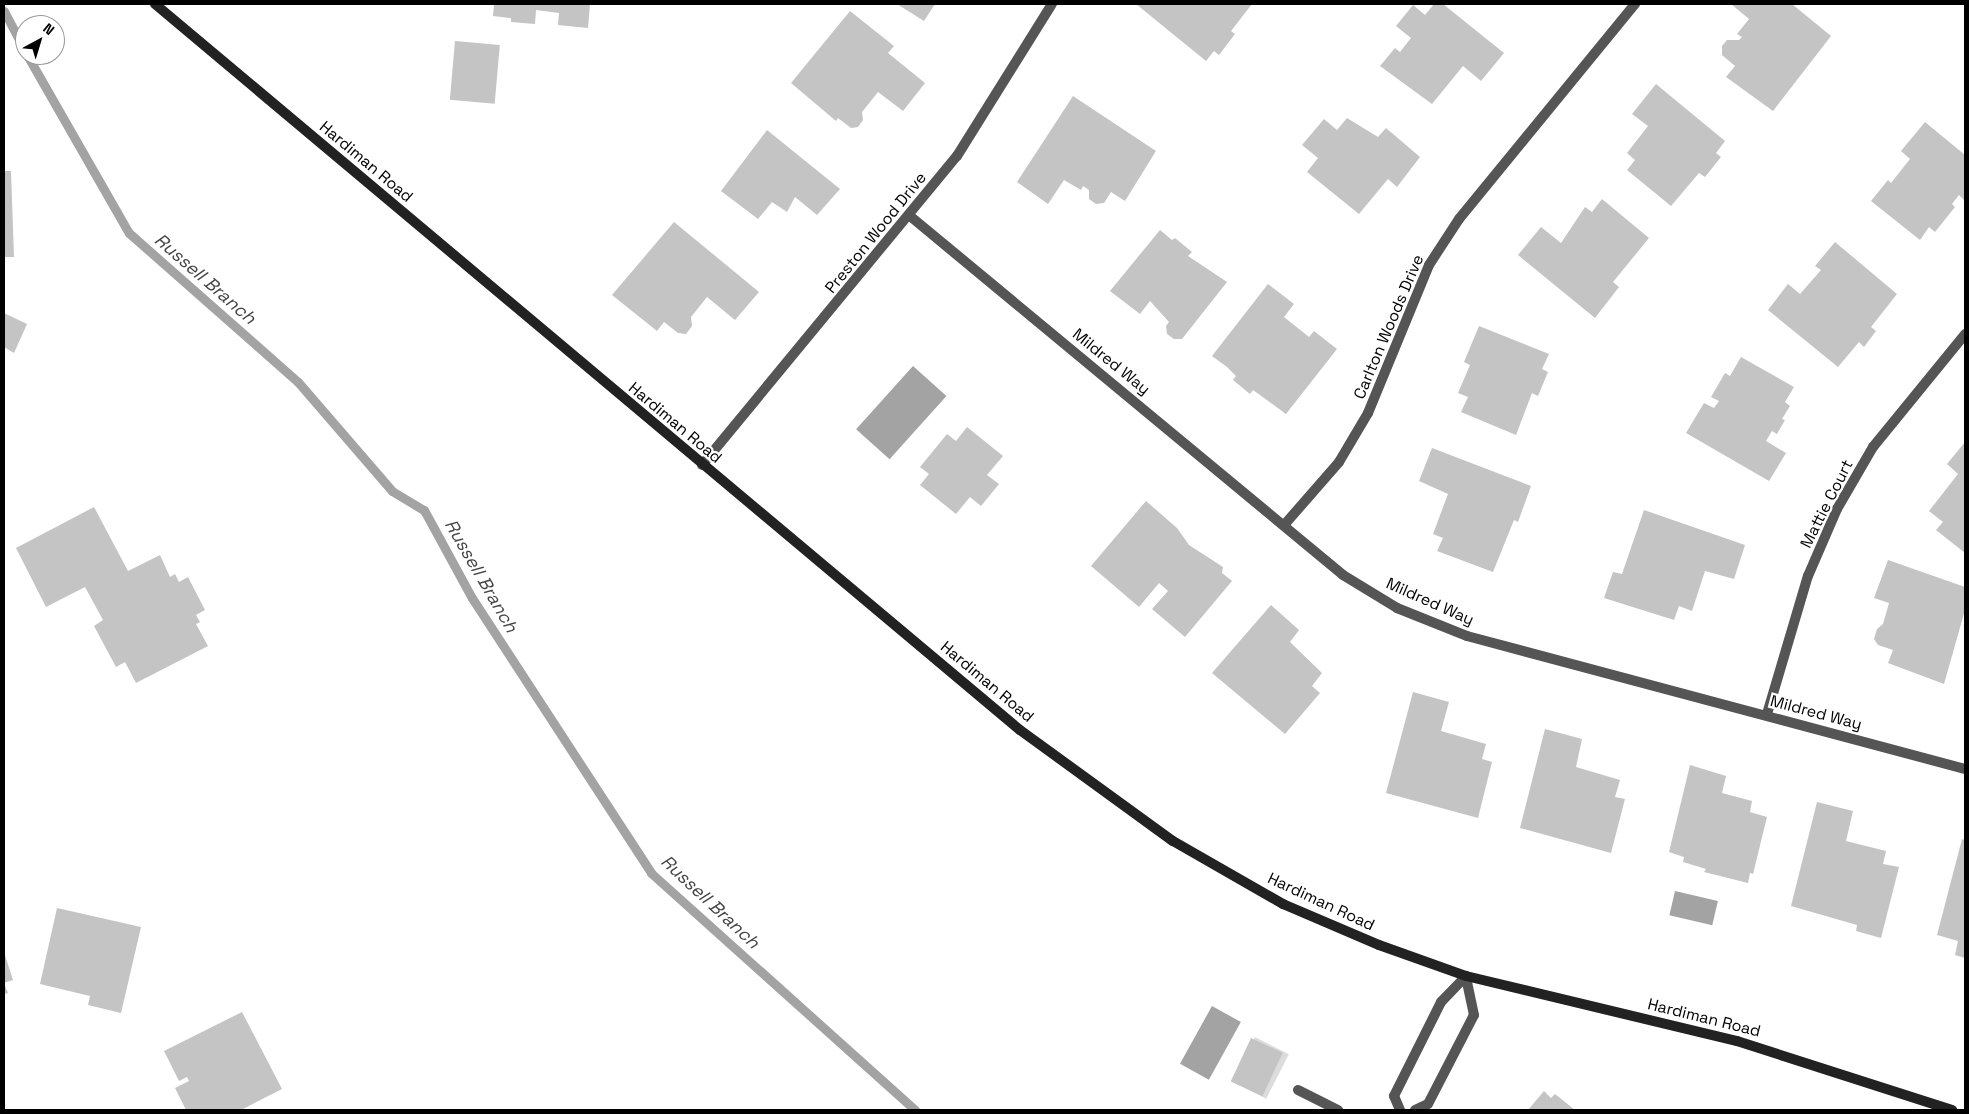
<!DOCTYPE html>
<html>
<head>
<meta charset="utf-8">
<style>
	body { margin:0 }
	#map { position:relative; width:1969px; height:1114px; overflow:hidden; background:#fff; font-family:"Space Grotesk",sans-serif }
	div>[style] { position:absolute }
	.green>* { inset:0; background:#dcdcdc; transform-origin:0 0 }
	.water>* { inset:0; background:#a3a3a3; transform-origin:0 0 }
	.stream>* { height:9px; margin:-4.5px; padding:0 4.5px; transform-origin:4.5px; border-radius:4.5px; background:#a3a3a3 }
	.building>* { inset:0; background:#c4c4c4; transform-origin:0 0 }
	.lane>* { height:10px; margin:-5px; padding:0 5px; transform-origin:5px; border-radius:5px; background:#555 }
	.street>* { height:10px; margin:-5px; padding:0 5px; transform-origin:5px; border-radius:5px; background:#555 }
	.secondary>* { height:10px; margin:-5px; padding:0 5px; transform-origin:5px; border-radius:5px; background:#222 }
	span { translate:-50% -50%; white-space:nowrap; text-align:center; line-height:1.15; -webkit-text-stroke:4.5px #fff; paint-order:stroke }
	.street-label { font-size:16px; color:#000 }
	.water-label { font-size:18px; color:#444; font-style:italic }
	.frame { position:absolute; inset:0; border:5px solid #000; pointer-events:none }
	.north { position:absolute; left:15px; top:15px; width:50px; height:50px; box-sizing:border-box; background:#fff; border:1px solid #999; border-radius:50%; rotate:39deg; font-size:14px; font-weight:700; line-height:20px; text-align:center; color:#000 }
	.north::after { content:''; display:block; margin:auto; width:18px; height:22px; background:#000; clip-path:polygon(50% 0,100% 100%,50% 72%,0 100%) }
</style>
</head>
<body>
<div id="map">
	<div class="green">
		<i style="left:1255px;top:1037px;width:38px;height:50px;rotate:27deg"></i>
	</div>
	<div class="water">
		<i style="left:913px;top:366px;width:45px;height:85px;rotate:42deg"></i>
		<i style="left:1675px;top:891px;width:44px;height:25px;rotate:13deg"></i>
		<i style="left:1212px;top:1006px;width:33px;height:66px;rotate:29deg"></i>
	</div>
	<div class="stream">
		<i style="left:4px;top:11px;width:45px;rotate:62.3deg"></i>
		<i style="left:27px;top:55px;width:205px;rotate:60.2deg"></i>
		<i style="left:129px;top:233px;width:225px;rotate:41.4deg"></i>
		<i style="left:298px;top:382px;width:144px;rotate:49.2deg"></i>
		<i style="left:392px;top:491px;width:37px;rotate:31deg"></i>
		<i style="left:424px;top:510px;width:100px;rotate:61.4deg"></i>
		<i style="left:472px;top:598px;width:328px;rotate:56.9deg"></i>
		<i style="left:651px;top:873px;width:355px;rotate:41.9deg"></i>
	</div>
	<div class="building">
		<i style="clip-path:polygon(494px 4px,590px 4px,588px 28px,558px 25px,559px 13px,536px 10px,535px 24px,511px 22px,511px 18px,493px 16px)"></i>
		<i style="clip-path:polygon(897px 4px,935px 4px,924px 21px)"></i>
		<i style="clip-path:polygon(1136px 4px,1252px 4px,1231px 31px,1235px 34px,1219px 55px,1214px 51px,1206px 61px)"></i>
		<i style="clip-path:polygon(1434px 4px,1443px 4px,1504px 53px,1481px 81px,1463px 66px,1432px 104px,1380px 66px,1395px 48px,1400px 52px,1411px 38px,1396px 26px,1413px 5px,1425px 15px)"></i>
		<i style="clip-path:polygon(1731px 4px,1792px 4px,1831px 36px,1773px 111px,1726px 77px,1735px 66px,1722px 55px,1722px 46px,1727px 40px,1739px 40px,1742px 37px,1737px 34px,1749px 19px)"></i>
		<i style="clip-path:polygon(850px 11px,894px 46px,888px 53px,925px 83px,903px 111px,878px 92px,862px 112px,863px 120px,858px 127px,851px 128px,838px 118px,836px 121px,791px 83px)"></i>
		<i style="left:455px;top:41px;width:45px;height:59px;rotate:5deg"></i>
		<i style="clip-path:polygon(1656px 84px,1725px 141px,1716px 153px,1721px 157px,1705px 177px,1699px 173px,1671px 206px,1627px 170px,1635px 160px,1627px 153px,1648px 126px,1632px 114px)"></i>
		<i style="clip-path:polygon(1073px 96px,1156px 151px,1125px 201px,1111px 192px,1104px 203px,1096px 204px,1089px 199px,1089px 190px,1083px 186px,1081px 190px,1064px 180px,1048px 204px,1017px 182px)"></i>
		<i style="clip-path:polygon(1347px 118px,1378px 137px,1386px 128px,1420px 157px,1397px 187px,1388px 179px,1359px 214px,1307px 172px,1318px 158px,1302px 145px,1324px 119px,1337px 130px)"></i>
		<i style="clip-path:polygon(1925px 122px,1965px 155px,1965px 201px,1959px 195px,1952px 204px,1955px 207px,1935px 232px,1929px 227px,1920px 240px,1871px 201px,1888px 180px,1891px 183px,1910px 159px,1901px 151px)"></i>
		<i style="clip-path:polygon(767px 130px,840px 189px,817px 215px,795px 197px,787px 212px,772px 202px,758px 219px,721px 191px)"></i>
		<i style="clip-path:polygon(4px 171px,11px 171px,14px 257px,4px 257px)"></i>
		<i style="clip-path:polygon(1602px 199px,1649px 238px,1613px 282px,1619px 287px,1595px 318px,1518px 255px,1541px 227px,1561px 243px,1585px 207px,1592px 212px)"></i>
		<i style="clip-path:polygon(674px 222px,759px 292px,735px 320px,707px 297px,691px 317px,692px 326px,686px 334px,678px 333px,664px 322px,657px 331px,612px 295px)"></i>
		<i style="clip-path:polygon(1160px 230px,1172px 240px,1175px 238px,1192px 252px,1188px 256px,1227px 282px,1182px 339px,1174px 339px,1167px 334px,1166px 326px,1169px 322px,1150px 301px,1140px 314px,1110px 291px)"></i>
		<i style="clip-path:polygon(1835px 242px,1897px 294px,1871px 327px,1876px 331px,1864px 347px,1859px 342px,1838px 367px,1768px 310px,1788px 284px,1800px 294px,1821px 270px,1815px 266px)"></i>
		<i style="clip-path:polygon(1268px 284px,1294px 304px,1284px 317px,1309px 337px,1314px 331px,1337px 349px,1286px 414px,1253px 390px,1250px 394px,1233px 380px,1236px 376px,1227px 367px,1212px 356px)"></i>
		<i style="clip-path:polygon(4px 313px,27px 324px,14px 353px,4px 347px)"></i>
		<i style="clip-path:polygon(1479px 326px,1549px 354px,1542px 369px,1548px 372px,1538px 396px,1532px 393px,1516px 435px,1461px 412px,1468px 397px,1458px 393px,1470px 365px,1464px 362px)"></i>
		<i style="clip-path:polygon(1741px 357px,1794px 387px,1785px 402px,1790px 406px,1782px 419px,1785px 420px,1777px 434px,1772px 431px,1766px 441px,1786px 453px,1769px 481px,1686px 433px,1704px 403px,1714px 408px,1719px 401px,1711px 397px,1725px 373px,1730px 376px)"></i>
		<i style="clip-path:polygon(967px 427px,1003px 456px,987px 475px,999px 484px,981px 506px,970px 497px,956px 514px,920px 485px,929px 474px,920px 467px,947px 434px,956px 441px)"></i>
		<i style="clip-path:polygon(1965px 442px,1965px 553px,1936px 530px,1943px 522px,1929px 511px,1958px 474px,1947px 464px)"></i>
		<i style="clip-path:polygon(1432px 448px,1531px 486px,1518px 522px,1514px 520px,1493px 572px,1437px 551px,1443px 538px,1433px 534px,1448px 494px,1419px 481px)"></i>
		<i style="clip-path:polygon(1146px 501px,1177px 528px,1189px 545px,1223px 567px,1222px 573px,1232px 581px,1185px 637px,1152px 609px,1168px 591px,1159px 583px,1139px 607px,1091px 566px)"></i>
		<i style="clip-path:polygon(94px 507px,128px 571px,160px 555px,170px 577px,175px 574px,179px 582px,188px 577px,205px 610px,196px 615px,200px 622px,196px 624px,208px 646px,136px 683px,125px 662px,116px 667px,94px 626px,103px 620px,85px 587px,46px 607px,16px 548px)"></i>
		<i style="clip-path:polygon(1644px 510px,1745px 545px,1734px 579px,1705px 571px,1692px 611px,1679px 606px,1674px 620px,1604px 598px,1613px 572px,1622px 574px)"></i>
		<i style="clip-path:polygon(1888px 560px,1965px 587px,1965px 610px,1944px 684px,1888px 663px,1893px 650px,1878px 645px,1874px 639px,1877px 629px,1883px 624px,1889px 603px,1874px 598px)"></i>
		<i style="clip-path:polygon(1271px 605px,1299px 630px,1290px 642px,1322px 673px,1312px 686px,1320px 693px,1285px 734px,1212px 673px)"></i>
		<i style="clip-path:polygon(1413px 692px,1449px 702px,1441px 731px,1486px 744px,1482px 759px,1492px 762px,1478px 818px,1386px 793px)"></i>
		<i style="clip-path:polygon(1545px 729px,1582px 739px,1576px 767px,1620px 780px,1615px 797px,1625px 799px,1611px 853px,1520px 828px)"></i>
		<i style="clip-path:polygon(1690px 765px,1726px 776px,1722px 793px,1752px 801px,1750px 812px,1767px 817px,1753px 874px,1750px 873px,1748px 883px,1704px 872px,1706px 869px,1683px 862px,1684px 857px,1669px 852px)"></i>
		<i style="clip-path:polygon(1817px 802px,1853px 811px,1846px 841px,1886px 851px,1883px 864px,1899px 867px,1881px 938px,1856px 931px,1857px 925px,1791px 906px)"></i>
		<i style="clip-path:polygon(1962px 839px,1965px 840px,1965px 958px,1955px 955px,1958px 941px,1937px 935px)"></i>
		<i style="clip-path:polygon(57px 908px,141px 927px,121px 1013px,88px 1005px,90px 996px,40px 984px)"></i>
		<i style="clip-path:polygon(4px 952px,13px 980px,4px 983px,8px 993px,4px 994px)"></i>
		<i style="clip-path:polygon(242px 1012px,282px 1089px,241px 1110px,186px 1110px,175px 1088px,189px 1081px,187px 1077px,179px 1081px,164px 1051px)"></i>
		<i style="left:1251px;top:1038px;width:35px;height:48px;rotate:25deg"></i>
		<i style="clip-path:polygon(1544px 1091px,1551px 1098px,1555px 1094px,1575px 1110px,1528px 1110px)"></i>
	</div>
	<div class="lane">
		<i style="left:1298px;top:1090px;width:45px;rotate:26.6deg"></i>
	</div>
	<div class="street">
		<i style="left:910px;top:216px;width:562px;rotate:39.66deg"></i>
		<i style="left:1343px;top:575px;width:63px;rotate:31.4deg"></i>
		<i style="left:1397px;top:608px;width:75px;rotate:21.8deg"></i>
		<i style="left:1467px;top:636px;width:515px;rotate:14.95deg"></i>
		<i style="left:702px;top:465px;width:401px;rotate:-50.5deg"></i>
		<i style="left:957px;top:156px;width:179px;rotate:-58deg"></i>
		<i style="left:1285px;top:524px;width:82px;rotate:-48.9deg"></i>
		<i style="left:1339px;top:462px;width:57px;rotate:-59.4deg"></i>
		<i style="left:1368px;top:413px;width:160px;rotate:-67.6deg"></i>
		<i style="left:1429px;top:265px;width:55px;rotate:-56.9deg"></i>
		<i style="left:1459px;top:219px;width:278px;rotate:-50.7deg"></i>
		<i style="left:1767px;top:714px;width:144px;rotate:-73.5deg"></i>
		<i style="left:1808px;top:576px;width:73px;rotate:-66.6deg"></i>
		<i style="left:1837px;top:509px;width:72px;rotate:-59.9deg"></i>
		<i style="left:1873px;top:447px;width:146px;rotate:-50.8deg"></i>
		<i style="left:1400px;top:1110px;width:15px;rotate:-113deg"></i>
		<i style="left:1394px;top:1096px;width:105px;rotate:-63.4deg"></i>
		<i style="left:1441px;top:1002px;width:36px;rotate:-46deg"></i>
		<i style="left:1415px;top:1110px;width:14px;rotate:-25deg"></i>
		<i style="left:1428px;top:1104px;width:100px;rotate:-62.7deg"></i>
		<i style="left:1474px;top:1015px;width:40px;rotate:-102deg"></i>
	</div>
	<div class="secondary">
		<i style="left:155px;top:4px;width:1129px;rotate:40.01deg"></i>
		<i style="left:1020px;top:730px;width:189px;rotate:36deg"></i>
		<i style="left:1173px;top:841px;width:127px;rotate:29.8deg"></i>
		<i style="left:1283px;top:904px;width:104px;rotate:23.1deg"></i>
		<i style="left:1379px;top:945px;width:92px;rotate:19.6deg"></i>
		<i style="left:1466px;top:976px;width:279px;rotate:13.5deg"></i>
		<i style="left:1737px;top:1041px;width:226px;rotate:17.8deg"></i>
	</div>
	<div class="street-label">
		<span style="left:366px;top:162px;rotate:40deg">Hardiman Road</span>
		<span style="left:876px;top:233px;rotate:-51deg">Preston Wood Drive</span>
		<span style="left:1389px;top:327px;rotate:-67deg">Carlton Woods Drive</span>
		<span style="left:1111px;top:362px;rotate:39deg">Mildred Way</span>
		<span style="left:675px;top:423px;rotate:40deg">Hardiman Road</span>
		<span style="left:1827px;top:504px;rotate:-63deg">Mattie Court</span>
		<span style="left:1430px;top:602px;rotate:24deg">Mildred Way</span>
		<span style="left:987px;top:682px;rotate:40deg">Hardiman Road</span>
		<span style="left:1816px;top:713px;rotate:15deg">Mildred Way</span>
		<span style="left:1321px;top:902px;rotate:25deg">Hardiman Road</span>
		<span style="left:1704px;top:1018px;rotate:14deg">Hardiman Road</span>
	</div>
	<div class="water-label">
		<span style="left:205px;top:279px;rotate:41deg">Russell Branch</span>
		<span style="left:481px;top:576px;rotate:60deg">Russell Branch</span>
		<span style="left:710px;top:902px;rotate:43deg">Russell Branch</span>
	</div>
	<div class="frame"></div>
	<div class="north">N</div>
</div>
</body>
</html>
